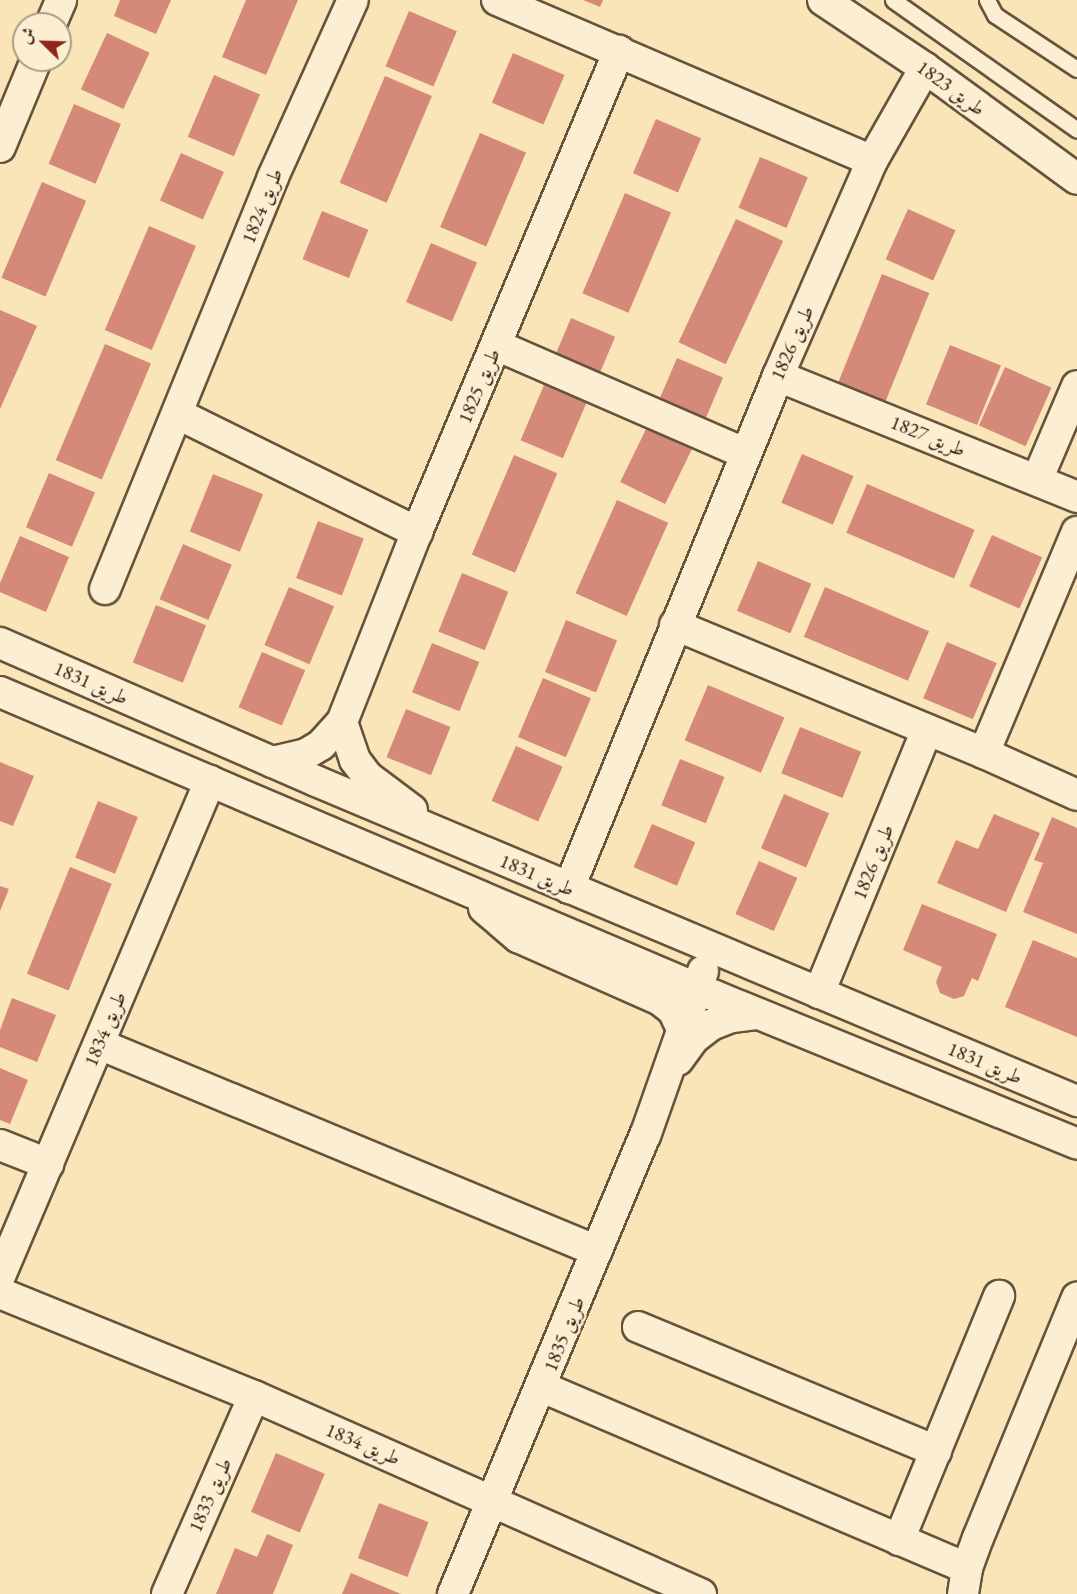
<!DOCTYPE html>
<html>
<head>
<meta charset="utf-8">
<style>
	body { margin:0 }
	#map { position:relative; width:1077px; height:1594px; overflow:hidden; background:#fae5b9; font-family:"EB Garamond",Amiri,serif }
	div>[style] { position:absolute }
	.building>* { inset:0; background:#d58978; transform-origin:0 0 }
	.roads { filter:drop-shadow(2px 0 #66533c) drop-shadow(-2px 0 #66533c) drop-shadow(0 2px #66533c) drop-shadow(0 -2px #66533c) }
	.lane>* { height:15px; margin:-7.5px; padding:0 7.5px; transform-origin:7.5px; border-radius:7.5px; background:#fceed2 }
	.street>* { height:30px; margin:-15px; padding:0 15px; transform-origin:15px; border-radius:15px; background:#fceed2 }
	span { translate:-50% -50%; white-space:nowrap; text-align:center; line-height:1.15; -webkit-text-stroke:5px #fceed2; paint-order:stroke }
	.street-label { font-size:20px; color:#342213 }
	.north { position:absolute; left:12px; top:12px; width:60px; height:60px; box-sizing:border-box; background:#fceed2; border:2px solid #ac9c86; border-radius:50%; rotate:293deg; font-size:16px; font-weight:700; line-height:24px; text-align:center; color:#342213 }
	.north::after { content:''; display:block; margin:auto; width:21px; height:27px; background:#8f2418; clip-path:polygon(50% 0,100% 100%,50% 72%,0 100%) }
</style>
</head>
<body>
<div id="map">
	<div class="building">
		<i style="clip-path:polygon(120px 0,171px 0,156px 34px,114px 16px)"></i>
		<i style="clip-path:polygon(246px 0,298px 0,266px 75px,222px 57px)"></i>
		<i style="clip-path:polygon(583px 0,603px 0,600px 7px)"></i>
		<i style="left:409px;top:11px;width:52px;height:60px;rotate:23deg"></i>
		<i style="left:107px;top:33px;width:47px;height:62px;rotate:25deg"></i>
		<i style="left:513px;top:53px;width:56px;height:54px;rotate:23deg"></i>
		<i style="left:214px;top:75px;width:50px;height:67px;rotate:23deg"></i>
		<i style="left:385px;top:76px;width:51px;height:116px;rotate:23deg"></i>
		<i style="left:74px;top:104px;width:51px;height:65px;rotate:23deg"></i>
		<i style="left:656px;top:119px;width:49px;height:59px;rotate:23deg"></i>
		<i style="left:480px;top:133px;width:50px;height:102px;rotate:23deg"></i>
		<i style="left:181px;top:153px;width:47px;height:52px;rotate:24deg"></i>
		<i style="left:760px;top:157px;width:52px;height:55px;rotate:23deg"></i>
		<i style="left:42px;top:182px;width:48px;height:104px;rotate:23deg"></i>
		<i style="left:625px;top:193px;width:50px;height:109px;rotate:23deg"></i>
		<i style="left:908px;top:209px;width:52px;height:55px;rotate:24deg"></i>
		<i style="left:322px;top:211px;width:50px;height:52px;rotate:22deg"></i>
		<i style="left:736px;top:219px;width:52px;height:136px;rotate:25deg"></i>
		<i style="left:149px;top:226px;width:51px;height:113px;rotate:23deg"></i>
		<i style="left:431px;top:243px;width:50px;height:64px;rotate:23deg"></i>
		<i style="left:882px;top:274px;width:51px;height:121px;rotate:22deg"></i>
		<i style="clip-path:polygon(0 310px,37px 326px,0 409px)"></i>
		<i style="left:571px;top:318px;width:48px;height:51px;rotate:23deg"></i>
		<i style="left:105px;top:344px;width:50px;height:126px;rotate:23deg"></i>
		<i style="left:950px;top:345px;width:55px;height:64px;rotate:22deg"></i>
		<i style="left:677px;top:358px;width:50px;height:52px;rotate:23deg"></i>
		<i style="left:1005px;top:367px;width:51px;height:64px;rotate:24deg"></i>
		<i style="left:544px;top:385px;width:46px;height:60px;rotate:23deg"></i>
		<i style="left:650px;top:421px;width:50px;height:68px;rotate:26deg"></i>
		<i style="left:802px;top:454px;width:56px;height:53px;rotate:23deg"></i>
		<i style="left:514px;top:455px;width:47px;height:108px;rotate:23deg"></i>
		<i style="left:49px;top:473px;width:50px;height:59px;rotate:23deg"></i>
		<i style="left:213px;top:474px;width:54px;height:62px;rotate:22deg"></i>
		<i style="left:867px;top:484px;width:117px;height:53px;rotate:23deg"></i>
		<i style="left:617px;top:500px;width:56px;height:102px;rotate:24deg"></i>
		<i style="left:318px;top:521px;width:49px;height:61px;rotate:21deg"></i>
		<i style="left:992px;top:535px;width:55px;height:56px;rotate:24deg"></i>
		<i style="clip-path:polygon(20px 536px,69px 557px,46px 612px,0 592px,0 583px)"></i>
		<i style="left:183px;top:544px;width:53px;height:60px;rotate:23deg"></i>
		<i style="left:758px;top:561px;width:58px;height:54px;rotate:23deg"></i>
		<i style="left:462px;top:573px;width:50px;height:63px;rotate:22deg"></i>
		<i style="left:289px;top:587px;width:49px;height:63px;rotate:23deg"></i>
		<i style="left:825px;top:587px;width:113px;height:54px;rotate:23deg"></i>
		<i style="left:156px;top:605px;width:54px;height:62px;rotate:22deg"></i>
		<i style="left:566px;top:620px;width:55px;height:56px;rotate:22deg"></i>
		<i style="left:947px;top:642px;width:54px;height:61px;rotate:23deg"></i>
		<i style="left:432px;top:643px;width:51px;height:53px;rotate:22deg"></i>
		<i style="left:262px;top:652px;width:47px;height:60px;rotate:23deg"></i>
		<i style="left:543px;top:678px;width:52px;height:64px;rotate:23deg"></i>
		<i style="left:708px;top:685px;width:83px;height:60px;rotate:23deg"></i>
		<i style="left:406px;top:709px;width:48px;height:52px;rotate:22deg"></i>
		<i style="left:800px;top:727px;width:66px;height:50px;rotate:22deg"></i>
		<i style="left:516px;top:746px;width:51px;height:60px;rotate:24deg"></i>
		<i style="left:680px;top:759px;width:48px;height:50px;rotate:22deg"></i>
		<i style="clip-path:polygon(0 762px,34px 776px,13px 826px,0 821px)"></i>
		<i style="left:784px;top:794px;width:49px;height:59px;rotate:23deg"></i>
		<i style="left:98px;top:801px;width:43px;height:61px;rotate:22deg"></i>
		<i style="clip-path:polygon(994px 814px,1040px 833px,1006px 912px,937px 883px,956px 840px,978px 849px)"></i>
		<i style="clip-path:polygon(1052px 817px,1077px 828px,1077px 934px,1023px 912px,1043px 863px,1034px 860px)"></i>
		<i style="left:652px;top:824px;width:47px;height:47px;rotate:23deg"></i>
		<i style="left:759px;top:861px;width:42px;height:58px;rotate:24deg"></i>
		<i style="left:70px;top:867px;width:45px;height:115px;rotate:22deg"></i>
		<i style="clip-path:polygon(0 886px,9px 889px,0 911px)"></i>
		<i style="clip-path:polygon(922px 904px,997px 934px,978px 981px,972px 978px,964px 996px,954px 999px,940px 993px,936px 982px,942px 967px,903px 950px)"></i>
		<i style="clip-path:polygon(1033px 940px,1077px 958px,1077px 1037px,1005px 1007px)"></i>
		<i style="clip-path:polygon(12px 998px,56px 1015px,37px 1062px,0 1047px,0 1030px)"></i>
		<i style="clip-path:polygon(0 1068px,28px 1080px,10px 1124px,0 1120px)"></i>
		<i style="left:276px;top:1453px;width:53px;height:64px;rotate:23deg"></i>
		<i style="left:379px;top:1503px;width:53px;height:59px;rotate:21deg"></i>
		<i style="clip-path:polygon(267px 1534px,293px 1545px,273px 1594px,216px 1594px,235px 1548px,257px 1557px)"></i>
		<i style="clip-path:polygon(351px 1573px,401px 1594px,342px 1594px)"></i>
	</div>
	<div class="roads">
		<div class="lane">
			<i style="left:893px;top:0;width:225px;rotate:35.2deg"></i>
			<i style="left:987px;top:0;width:17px;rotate:62deg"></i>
			<i style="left:995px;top:15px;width:98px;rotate:33.4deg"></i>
		</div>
		<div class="street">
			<i style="left:497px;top:0;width:408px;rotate:23.2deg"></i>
			<i style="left:823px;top:0;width:123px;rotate:33.7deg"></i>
			<i style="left:925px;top:68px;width:188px;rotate:36.1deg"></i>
			<i style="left:51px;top:24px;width:26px;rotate:-67deg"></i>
			<i style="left:0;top:147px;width:94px;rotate:-67.5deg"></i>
			<i style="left:496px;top:345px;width:270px;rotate:23.5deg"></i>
			<i style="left:778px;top:376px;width:323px;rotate:22deg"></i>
			<i style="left:178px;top:414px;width:267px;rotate:26.3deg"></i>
			<i style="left:1037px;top:480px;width:102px;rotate:-66.9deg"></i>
			<i style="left:105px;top:589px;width:445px;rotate:-67.8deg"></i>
			<i style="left:273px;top:177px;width:194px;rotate:-65.7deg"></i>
			<i style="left:675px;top:625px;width:334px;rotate:22.5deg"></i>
			<i style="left:984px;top:753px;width:102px;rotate:24.3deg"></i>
			<i style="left:0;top:643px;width:345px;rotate:23.6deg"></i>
			<i style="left:316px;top:781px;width:826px;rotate:22.81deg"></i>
			<i style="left:0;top:692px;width:777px;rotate:23.03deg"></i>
			<i style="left:715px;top:996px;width:391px;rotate:22.2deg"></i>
			<i style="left:342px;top:722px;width:40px;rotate:71.1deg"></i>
			<i style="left:355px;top:760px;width:21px;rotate:53deg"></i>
			<i style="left:368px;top:777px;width:55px;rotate:36.9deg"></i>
			<i style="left:984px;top:753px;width:240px;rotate:-67.2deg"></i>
			<i style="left:272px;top:762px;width:35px;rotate:-13deg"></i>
			<i style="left:306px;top:754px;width:17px;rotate:-31deg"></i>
			<i style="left:321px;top:745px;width:31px;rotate:-48deg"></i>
			<i style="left:342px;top:722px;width:204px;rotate:-68.5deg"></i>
			<i style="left:417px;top:532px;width:522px;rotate:-67.22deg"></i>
			<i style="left:569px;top:888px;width:553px;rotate:-67.79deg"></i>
			<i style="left:778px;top:376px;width:235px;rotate:-66.4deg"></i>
			<i style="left:872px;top:161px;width:107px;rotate:-60.3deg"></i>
			<i style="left:484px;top:908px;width:45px;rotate:40.5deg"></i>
			<i style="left:518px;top:937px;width:155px;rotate:23.9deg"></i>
			<i style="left:660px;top:1000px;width:16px;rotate:38deg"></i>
			<i style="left:673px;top:1010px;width:21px;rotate:65deg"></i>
			<i style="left:819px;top:993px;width:284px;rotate:-67.7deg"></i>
			<i style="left:99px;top:1044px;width:539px;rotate:22.57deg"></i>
			<i style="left:678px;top:1060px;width:26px;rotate:-54deg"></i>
			<i style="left:693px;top:1039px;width:23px;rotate:-38deg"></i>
			<i style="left:711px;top:1025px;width:22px;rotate:-21deg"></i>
			<i style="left:732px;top:1017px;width:26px;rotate:-7deg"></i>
			<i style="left:0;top:1145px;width:52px;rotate:21.6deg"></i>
			<i style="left:0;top:1276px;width:538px;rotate:-67.01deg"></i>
			<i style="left:0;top:1293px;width:274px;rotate:22.1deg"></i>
			<i style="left:254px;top:1396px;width:489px;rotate:23.9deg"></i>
			<i style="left:638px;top:1327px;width:323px;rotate:22.6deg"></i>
			<i style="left:542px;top:1387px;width:462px;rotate:23.1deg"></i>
			<i style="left:899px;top:1540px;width:264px;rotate:-67.7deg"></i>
			<i style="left:167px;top:1594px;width:216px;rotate:-66.3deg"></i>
			<i style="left:453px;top:1594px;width:497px;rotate:-67.3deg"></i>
			<i style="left:645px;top:1136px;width:175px;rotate:-70.6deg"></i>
			<i style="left:963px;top:1594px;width:26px;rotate:-81deg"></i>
			<i style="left:967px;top:1568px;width:32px;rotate:-70deg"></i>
			<i style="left:978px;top:1538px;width:260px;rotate:-67.6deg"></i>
		</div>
	</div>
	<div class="street-label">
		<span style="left:951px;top:88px;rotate:36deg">طريق 1823</span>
		<span style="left:262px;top:206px;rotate:-68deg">طريق 1824</span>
		<span style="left:792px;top:343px;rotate:-66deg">طريق 1826</span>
		<span style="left:479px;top:386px;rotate:-67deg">طريق 1825</span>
		<span style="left:928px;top:436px;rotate:22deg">طريق 1827</span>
		<span style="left:91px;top:683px;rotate:24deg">طريق 1831</span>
		<span style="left:873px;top:862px;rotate:-68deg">طريق 1826</span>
		<span style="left:537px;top:875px;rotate:23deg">طريق 1831</span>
		<span style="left:105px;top:1029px;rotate:-67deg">طريق 1834</span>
		<span style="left:985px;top:1063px;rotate:23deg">طريق 1831</span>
		<span style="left:564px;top:1334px;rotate:-68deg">طريق 1835</span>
		<span style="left:363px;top:1444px;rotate:23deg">طريق 1834</span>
		<span style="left:210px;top:1495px;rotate:-66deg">طريق 1833</span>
	</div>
	<div class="north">ش</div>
</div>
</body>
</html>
